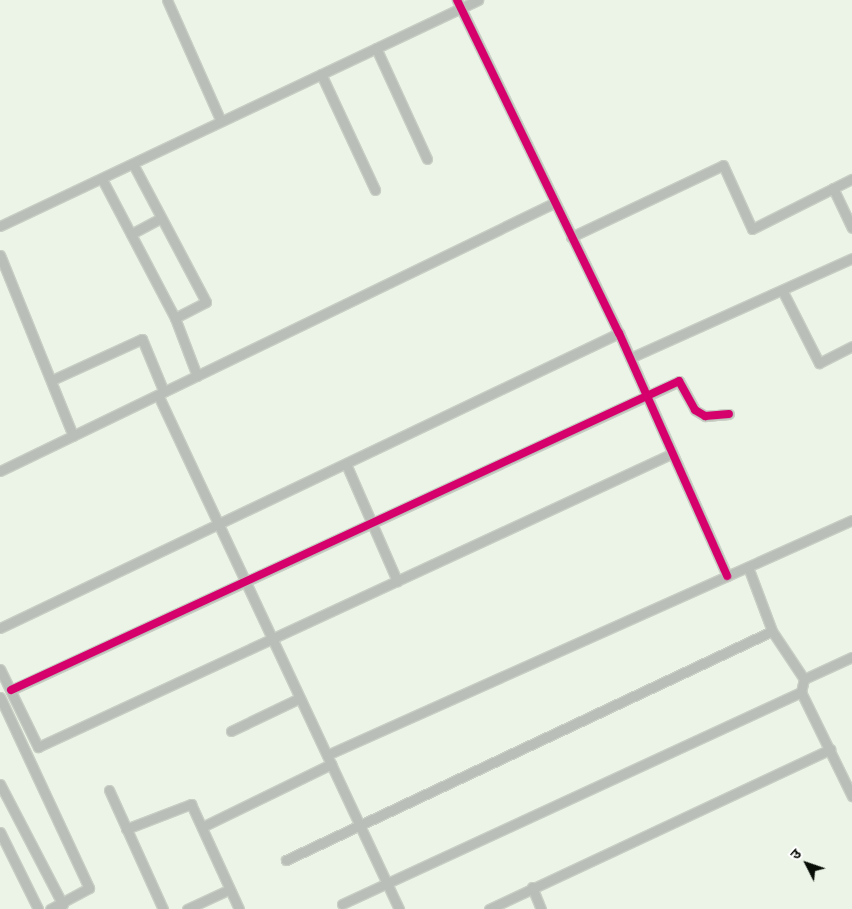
<!DOCTYPE html>
<html>
<head>
<meta charset="utf-8">
<style>
	body { margin:0 }
	#map { position:relative; width:852px; height:909px; overflow:hidden; background:#ebf4e7; font-family:Montserrat,"Noto Sans Devanagari",sans-serif }
	div>[style] { position:absolute }
	.roads { filter:drop-shadow(1px 0 #c8cec4) drop-shadow(-1px 0 #c8cec4) drop-shadow(0 1px #c8cec4) drop-shadow(0 -1px #c8cec4) }
	.minor>* { height:9px; margin:-4.5px; padding:0 4.5px; transform-origin:4.5px; border-radius:4.5px; background:#babeb8 }
	.cycleway>* { height:8px; margin:-4px; padding:0 4px; transform-origin:4px; border-radius:4px; background:#d6006c }
	span { translate:-50% -50%; white-space:nowrap; text-align:center; line-height:1.15; -webkit-text-stroke:4px #fff; paint-order:stroke }
	.north { position:absolute; left:782px; top:839px; width:50px; height:50px; -webkit-text-stroke:4px #fff; paint-order:stroke; rotate:311deg; font-size:14px; font-weight:700; line-height:20px; text-align:center; color:#080d06 }
	.north::after { content:''; display:block; margin:auto; width:18px; height:22px; background:#080d06; clip-path:polygon(50% 0,100% 100%,50% 72%,0 100%) }
</style>
</head>
<body>
<div id="map">
	<div class="roads">
		<div class="minor">
			<i style="left:167px;top:0;width:130px;rotate:66deg"></i>
			<i style="left:457px;top:0;width:370px;rotate:64.1deg"></i>
			<i style="left:619px;top:333px;width:266px;rotate:66deg"></i>
			<i style="left:376px;top:48px;width:122px;rotate:65.3deg"></i>
			<i style="left:321px;top:74px;width:128px;rotate:65deg"></i>
			<i style="left:133px;top:164px;width:156px;rotate:62.1deg"></i>
			<i style="left:206px;top:302px;width:35px;rotate:153deg"></i>
			<i style="left:102px;top:179px;width:157px;rotate:62.3deg"></i>
			<i style="left:175px;top:318px;width:62px;rotate:69.2deg"></i>
			<i style="left:833px;top:188px;width:44px;rotate:64.6deg"></i>
			<i style="left:0;top:226px;width:529px;rotate:-25.3deg"></i>
			<i style="left:131px;top:234px;width:34px;rotate:-28deg"></i>
			<i style="left:571px;top:237px;width:168px;rotate:-25.3deg"></i>
			<i style="left:723px;top:165px;width:70px;rotate:65.6deg"></i>
			<i style="left:752px;top:229px;width:112px;rotate:-26.6deg"></i>
			<i style="left:0;top:255px;width:195px;rotate:68deg"></i>
			<i style="left:782px;top:290px;width:82px;rotate:63.1deg"></i>
			<i style="left:819px;top:363px;width:37px;rotate:-27deg"></i>
			<i style="left:630px;top:358px;width:243px;rotate:-24.2deg"></i>
			<i style="left:52px;top:380px;width:99px;rotate:-24.5deg"></i>
			<i style="left:142px;top:339px;width:57px;rotate:67.5deg"></i>
			<i style="left:158px;top:395px;width:568px;rotate:64.88deg"></i>
			<i style="left:346px;top:464px;width:128px;rotate:66.4deg"></i>
			<i style="left:0;top:471px;width:615px;rotate:-25.82deg"></i>
			<i style="left:748px;top:567px;width:68px;rotate:69.4deg"></i>
			<i style="left:772px;top:631px;width:58px;rotate:56.3deg"></i>
			<i style="left:804px;top:679px;width:13px;rotate:103deg"></i>
			<i style="left:801px;top:692px;width:116px;rotate:63.9deg"></i>
			<i style="left:0;top:628px;width:686px;rotate:-25.48deg"></i>
			<i style="left:0;top:669px;width:87px;rotate:64deg"></i>
			<i style="left:38px;top:747px;width:698px;rotate:-24.84deg"></i>
			<i style="left:804px;top:679px;width:53px;rotate:-24.6deg"></i>
			<i style="left:11px;top:690px;width:736px;rotate:-24.82deg"></i>
			<i style="left:679px;top:381px;width:33px;rotate:61deg"></i>
			<i style="left:695px;top:410px;width:12px;rotate:31deg"></i>
			<i style="left:705px;top:416px;width:24px;rotate:-5deg"></i>
			<i style="left:0;top:697px;width:211px;rotate:65deg"></i>
			<i style="left:89px;top:888px;width:44px;rotate:151.7deg"></i>
			<i style="left:231px;top:731px;width:76px;rotate:-25.6deg"></i>
			<i style="left:327px;top:755px;width:575px;rotate:-24.11deg"></i>
			<i style="left:0;top:784px;width:136px;rotate:62.5deg"></i>
			<i style="left:109px;top:790px;width:131px;rotate:65.6deg"></i>
			<i style="left:202px;top:827px;width:144px;rotate:-26deg"></i>
			<i style="left:126px;top:829px;width:70px;rotate:-21deg"></i>
			<i style="left:191px;top:804px;width:115px;rotate:65.4deg"></i>
			<i style="left:0;top:832px;width:86px;rotate:63.7deg"></i>
			<i style="left:286px;top:860px;width:537px;rotate:-25.23deg"></i>
			<i style="left:532px;top:887px;width:24px;rotate:68deg"></i>
			<i style="left:342px;top:904px;width:506px;rotate:-24.79deg"></i>
			<i style="left:187px;top:909px;width:47px;rotate:-24.9deg"></i>
			<i style="left:489px;top:909px;width:377px;rotate:-25.1deg"></i>
		</div>
	</div>
	<div class="cycleway">
		<i style="left:457px;top:0;width:370px;rotate:64.1deg"></i>
		<i style="left:619px;top:333px;width:266px;rotate:66deg"></i>
		<i style="left:11px;top:690px;width:736px;rotate:-24.82deg"></i>
		<i style="left:679px;top:381px;width:33px;rotate:61deg"></i>
		<i style="left:695px;top:410px;width:12px;rotate:31deg"></i>
		<i style="left:705px;top:416px;width:24px;rotate:-5deg"></i>
	</div>
	<div class="north">उ</div>
</div>
</body>
</html>
